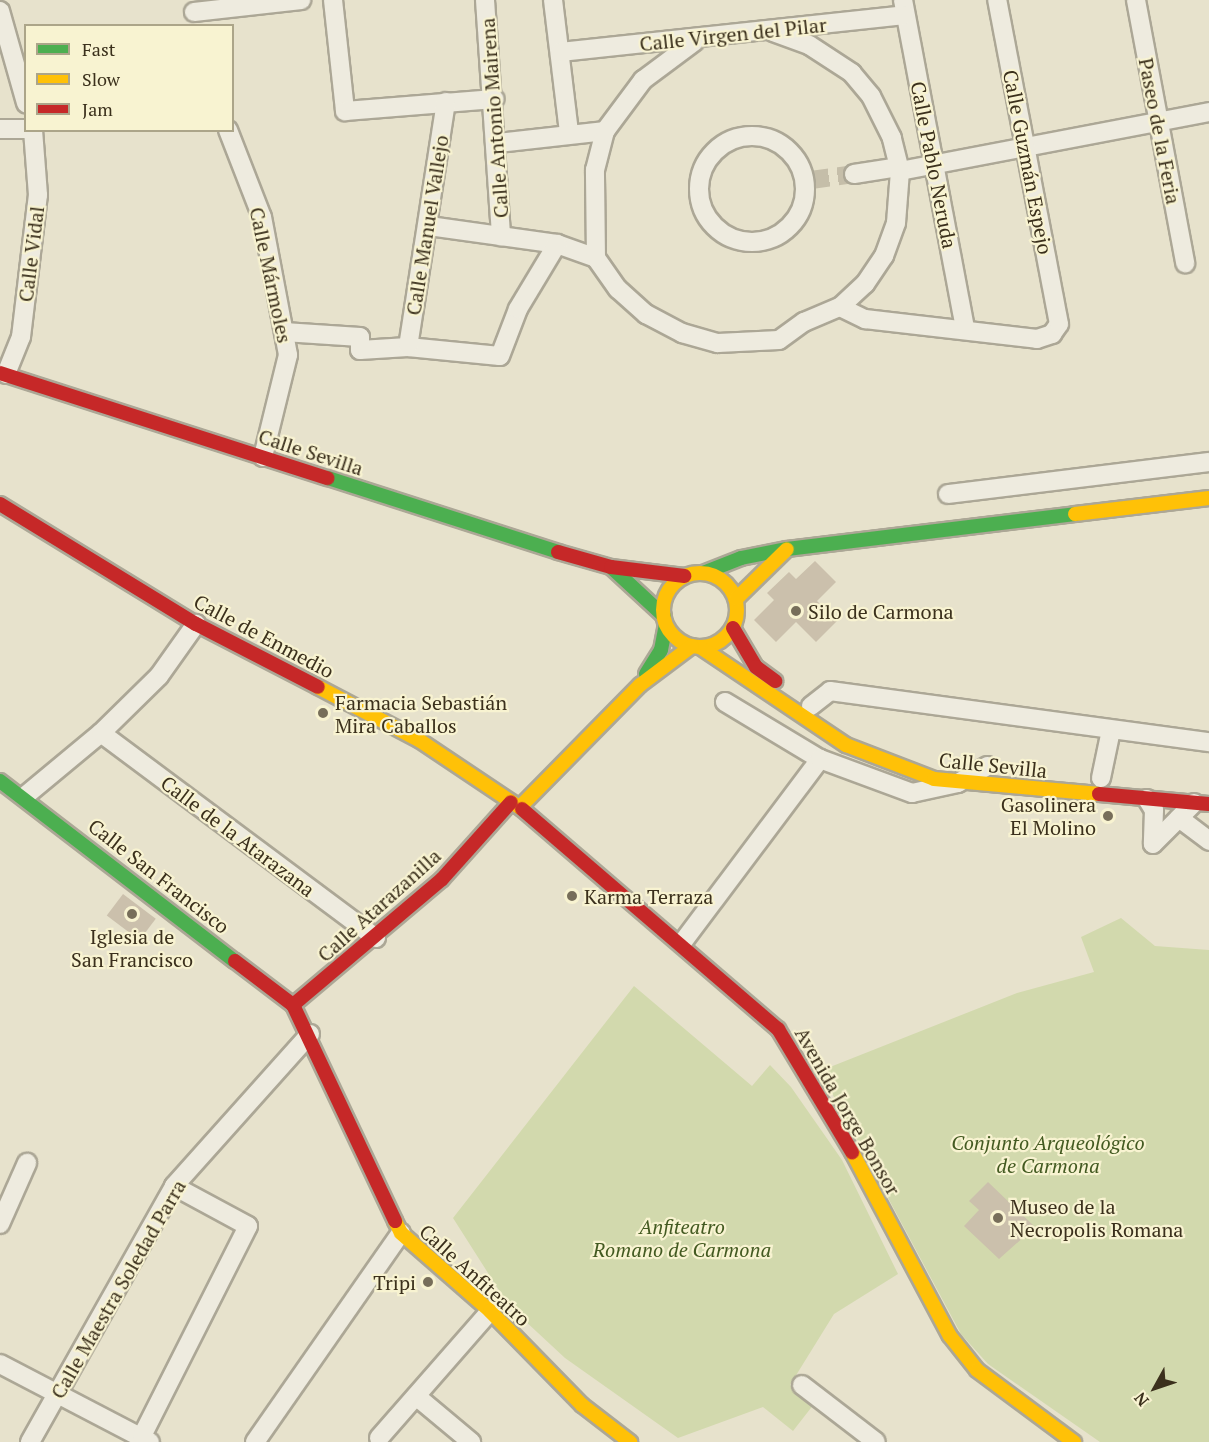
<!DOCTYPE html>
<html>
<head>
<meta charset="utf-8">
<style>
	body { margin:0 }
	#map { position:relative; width:1209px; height:1442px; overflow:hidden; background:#e7e2cc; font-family:"PT Serif",serif }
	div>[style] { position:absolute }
	.green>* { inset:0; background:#d2d9ad }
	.building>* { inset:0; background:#cbc0ac; transform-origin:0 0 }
	.street-tunnel>* { height:18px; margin-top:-9px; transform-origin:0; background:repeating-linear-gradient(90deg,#c5bea9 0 18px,transparent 0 27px) }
	.roads { filter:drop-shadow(2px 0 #aca796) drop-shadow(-2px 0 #aca796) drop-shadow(0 2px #aca796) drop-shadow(0 -2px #aca796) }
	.street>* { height:18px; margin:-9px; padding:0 9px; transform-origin:9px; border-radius:9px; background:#eeebdf }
	.street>.ring { margin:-9px; padding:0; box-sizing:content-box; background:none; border:18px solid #eeebdf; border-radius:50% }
	.fast>* { height:14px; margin:-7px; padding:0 7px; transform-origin:7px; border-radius:7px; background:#4caf50 }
	.slow>* { height:14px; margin:-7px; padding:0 7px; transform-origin:7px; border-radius:7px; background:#ffc107 }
	.slow>.ring { margin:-7px; padding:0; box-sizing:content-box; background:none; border:14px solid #ffc107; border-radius:50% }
	.jam>* { height:14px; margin:-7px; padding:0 7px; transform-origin:7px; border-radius:7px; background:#c62828 }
	.dots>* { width:16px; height:16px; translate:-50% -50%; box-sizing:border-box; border:3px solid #f8f3d1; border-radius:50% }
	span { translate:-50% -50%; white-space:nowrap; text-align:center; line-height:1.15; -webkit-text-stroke:4.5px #f8f3d1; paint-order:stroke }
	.street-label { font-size:20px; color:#3b301c }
	.poi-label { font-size:20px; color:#3b301c }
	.left { translate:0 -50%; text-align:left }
	.right { translate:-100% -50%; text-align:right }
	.park-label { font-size:20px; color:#435a21; font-style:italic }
	.legend { position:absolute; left:24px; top:24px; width:210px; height:108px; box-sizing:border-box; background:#f8f3d1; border:2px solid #aca589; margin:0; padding:8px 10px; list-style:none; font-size:18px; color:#3b301c }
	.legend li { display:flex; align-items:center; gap:12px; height:30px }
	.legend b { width:30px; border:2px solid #aca589 }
	.north { position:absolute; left:1125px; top:1358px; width:60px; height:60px; -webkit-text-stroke:4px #f8f3d1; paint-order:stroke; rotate:230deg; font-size:16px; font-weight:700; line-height:24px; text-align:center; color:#3b301c }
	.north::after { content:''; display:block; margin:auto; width:21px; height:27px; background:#3b301c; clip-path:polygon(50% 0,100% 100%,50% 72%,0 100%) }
</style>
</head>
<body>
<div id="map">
	<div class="green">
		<i style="clip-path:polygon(1121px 918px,1155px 946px,1209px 950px,1209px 1442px,1100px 1442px,988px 1364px,961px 1334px,820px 1071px,1017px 993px,1094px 972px,1081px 937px)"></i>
		<i style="clip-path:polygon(634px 986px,752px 1086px,770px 1065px,791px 1087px,842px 1160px,898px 1274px,834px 1314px,790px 1385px,814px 1404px,793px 1431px,763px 1407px,678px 1438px,565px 1358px,509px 1306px,453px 1218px)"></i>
	</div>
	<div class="building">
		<i style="clip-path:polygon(815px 561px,836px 582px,817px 601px,837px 621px,816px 642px,796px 622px,776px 642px,754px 620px,774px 600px,767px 593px,789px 572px,796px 579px)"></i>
		<i style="left:123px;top:894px;width:41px;height:27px;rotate:37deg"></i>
		<i style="clip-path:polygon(988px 1182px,1035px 1227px,999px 1259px,964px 1226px,979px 1210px,969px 1201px)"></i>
	</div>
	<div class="street-tunnel">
		<i style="left:811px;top:180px;width:43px;rotate:-7.9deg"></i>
	</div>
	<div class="roads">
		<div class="street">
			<i style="left:333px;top:0;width:112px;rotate:83.8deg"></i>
			<i style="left:345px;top:111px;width:150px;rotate:-4.6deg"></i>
			<i style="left:485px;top:0;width:237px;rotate:86.1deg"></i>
			<i style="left:553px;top:0;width:134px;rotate:83.1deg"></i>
			<i style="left:903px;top:0;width:335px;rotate:79.3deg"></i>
			<i style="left:1136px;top:0;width:268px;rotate:79.4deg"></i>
			<i style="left:0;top:11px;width:96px;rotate:74.2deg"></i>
			<i style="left:194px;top:12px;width:108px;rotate:-6.4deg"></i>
			<i style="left:560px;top:52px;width:347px;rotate:-6.1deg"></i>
			<i style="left:0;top:129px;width:26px"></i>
			<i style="left:228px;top:130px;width:93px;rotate:68.7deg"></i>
			<i style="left:262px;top:217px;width:140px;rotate:79.3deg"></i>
			<i style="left:288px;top:355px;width:105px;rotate:103.8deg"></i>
			<i class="ring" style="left:699px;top:136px;width:88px;height:88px"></i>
			<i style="left:498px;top:143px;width:108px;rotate:-6.4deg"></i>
			<i style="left:900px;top:171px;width:315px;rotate:-10.8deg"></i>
			<i style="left:854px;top:174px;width:46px;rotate:-8.8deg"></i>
			<i style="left:429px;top:226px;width:129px;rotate:8deg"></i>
			<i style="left:557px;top:244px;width:41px;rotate:19.7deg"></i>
			<i style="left:596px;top:258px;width:38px;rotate:55deg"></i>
			<i style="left:618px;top:289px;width:38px;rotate:42deg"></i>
			<i style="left:646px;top:314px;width:41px;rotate:27.8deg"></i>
			<i style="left:682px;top:333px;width:37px;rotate:16deg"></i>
			<i style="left:718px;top:343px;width:61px;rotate:-2.8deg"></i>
			<i style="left:779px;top:340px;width:31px;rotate:-36deg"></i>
			<i style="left:804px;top:322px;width:39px;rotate:-23deg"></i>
			<i style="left:840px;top:307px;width:34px;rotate:-43deg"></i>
			<i style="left:865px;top:284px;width:34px;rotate:-56deg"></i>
			<i style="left:884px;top:256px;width:35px;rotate:-70deg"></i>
			<i style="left:896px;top:223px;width:52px;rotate:-85.6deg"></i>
			<i style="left:900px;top:171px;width:34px;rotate:-104deg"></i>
			<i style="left:892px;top:138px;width:47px;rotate:-116.6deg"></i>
			<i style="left:871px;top:96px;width:30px;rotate:-130deg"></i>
			<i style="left:852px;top:73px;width:51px;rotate:-146.9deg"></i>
			<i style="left:809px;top:45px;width:38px;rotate:-160deg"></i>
			<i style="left:596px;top:258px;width:88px;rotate:-90.7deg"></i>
			<i style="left:595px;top:170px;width:40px;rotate:-75.6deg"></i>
			<i style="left:605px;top:131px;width:64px;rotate:-53.3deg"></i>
			<i style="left:643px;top:80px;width:64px;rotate:-36.7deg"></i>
			<i style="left:840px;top:307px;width:28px;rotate:26deg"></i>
			<i style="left:865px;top:319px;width:173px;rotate:6.6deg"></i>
			<i style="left:1037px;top:339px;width:16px;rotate:-18deg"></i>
			<i style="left:1052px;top:334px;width:12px;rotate:-55deg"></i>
			<i style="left:1059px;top:324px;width:330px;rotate:-100.8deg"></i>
			<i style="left:284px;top:332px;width:76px;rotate:3.8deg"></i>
			<i style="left:360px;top:337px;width:13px;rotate:90deg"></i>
			<i style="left:360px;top:350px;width:48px;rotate:-3.6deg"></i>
			<i style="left:408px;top:347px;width:92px;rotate:5.6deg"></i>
			<i style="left:500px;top:356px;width:50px;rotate:-69deg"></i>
			<i style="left:518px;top:309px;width:76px;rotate:-59deg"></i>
			<i style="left:408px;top:347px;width:248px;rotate:-81.2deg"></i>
			<i style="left:6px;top:374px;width:40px;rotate:-68deg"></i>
			<i style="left:21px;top:337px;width:143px;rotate:-83.2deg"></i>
			<i style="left:38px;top:195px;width:65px;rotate:-94.4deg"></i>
			<i style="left:948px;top:494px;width:263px;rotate:-7deg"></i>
			<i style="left:725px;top:702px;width:111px;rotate:31deg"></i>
			<i style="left:811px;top:706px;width:24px;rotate:-38deg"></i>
			<i style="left:830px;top:691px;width:382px;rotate:7.7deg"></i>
			<i style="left:101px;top:733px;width:343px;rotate:36.7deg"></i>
			<i style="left:1101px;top:778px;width:49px;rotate:-78.2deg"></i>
			<i style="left:25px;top:796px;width:99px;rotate:-39.7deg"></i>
			<i style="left:101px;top:733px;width:81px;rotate:-44.5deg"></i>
			<i style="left:159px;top:676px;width:64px;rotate:-54.6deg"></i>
			<i style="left:1147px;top:799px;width:13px;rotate:58deg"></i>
			<i style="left:1154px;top:810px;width:34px;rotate:92deg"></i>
			<i style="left:1153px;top:844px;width:58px;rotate:-45deg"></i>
			<i style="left:1179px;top:818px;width:38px;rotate:37deg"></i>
			<i style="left:682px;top:943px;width:230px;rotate:-53.1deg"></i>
			<i style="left:820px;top:759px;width:98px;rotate:20.3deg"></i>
			<i style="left:912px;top:793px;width:47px;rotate:-12.3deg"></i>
			<i style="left:958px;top:783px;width:34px;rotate:-30deg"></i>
			<i style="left:0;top:1224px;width:67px;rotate:-66.1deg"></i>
			<i style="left:0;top:1364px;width:169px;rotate:27.5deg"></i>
			<i style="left:802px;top:1385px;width:93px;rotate:37.6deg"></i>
			<i style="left:416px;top:1396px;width:72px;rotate:39.9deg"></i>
			<i style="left:142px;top:1436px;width:235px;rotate:-63.2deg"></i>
			<i style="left:248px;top:1226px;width:84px;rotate:-151.6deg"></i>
			<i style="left:379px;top:1438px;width:169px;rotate:-48.8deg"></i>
			<i style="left:30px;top:1442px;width:294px;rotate:-60.6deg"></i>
			<i style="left:174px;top:1186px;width:204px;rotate:-48.2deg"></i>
			<i style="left:255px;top:1442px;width:255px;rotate:-55.1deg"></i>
		</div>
		<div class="fast">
			<i style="left:328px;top:478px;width:242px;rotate:17.8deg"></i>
			<i style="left:611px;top:567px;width:72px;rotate:42.8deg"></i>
			<i style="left:703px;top:573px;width:41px;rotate:-21.5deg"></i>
			<i style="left:741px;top:558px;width:47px;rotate:-11.1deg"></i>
			<i style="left:787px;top:549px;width:290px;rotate:-6.9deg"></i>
			<i style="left:646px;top:674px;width:28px;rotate:-58deg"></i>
			<i style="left:661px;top:650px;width:25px;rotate:-79deg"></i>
			<i style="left:0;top:781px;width:296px;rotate:37.5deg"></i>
		</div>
		<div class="slow">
			<i style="left:1075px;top:514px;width:135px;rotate:-6.8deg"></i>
			<i class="ring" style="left:663px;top:573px;width:60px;height:60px"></i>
			<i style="left:736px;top:599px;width:71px;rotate:-44.4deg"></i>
			<i style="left:700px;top:647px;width:176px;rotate:33.9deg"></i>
			<i style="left:846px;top:745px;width:94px;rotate:21.1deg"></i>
			<i style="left:934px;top:779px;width:166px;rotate:5.2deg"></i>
			<i style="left:318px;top:687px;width:114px;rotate:27.7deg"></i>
			<i style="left:419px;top:740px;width:124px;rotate:33.8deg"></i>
			<i style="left:520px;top:807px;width:171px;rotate:-45.5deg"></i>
			<i style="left:640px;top:685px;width:65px;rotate:-36.9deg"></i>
			<i style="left:852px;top:1152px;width:208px;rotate:62deg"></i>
			<i style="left:950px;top:1336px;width:43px;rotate:51.5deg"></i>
			<i style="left:977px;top:1370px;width:121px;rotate:36.6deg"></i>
			<i style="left:395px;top:1221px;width:13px;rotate:63deg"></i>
			<i style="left:401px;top:1233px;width:118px;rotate:41.2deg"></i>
			<i style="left:490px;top:1311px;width:132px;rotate:45.6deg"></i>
			<i style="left:582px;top:1405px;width:61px;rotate:37.6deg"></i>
		</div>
		<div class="jam">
			<i style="left:0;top:373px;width:344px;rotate:17.8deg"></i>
			<i style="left:0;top:504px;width:230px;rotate:31.5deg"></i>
			<i style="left:196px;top:624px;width:137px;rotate:27.3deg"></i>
			<i style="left:558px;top:552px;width:55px;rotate:15.8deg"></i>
			<i style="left:611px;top:567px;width:74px;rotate:7deg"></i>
			<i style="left:733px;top:628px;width:45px;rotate:59.5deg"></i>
			<i style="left:756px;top:667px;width:24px;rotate:36deg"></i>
			<i style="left:1099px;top:794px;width:110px;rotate:5.2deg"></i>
			<i style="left:522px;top:809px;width:338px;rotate:40.7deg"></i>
			<i style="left:778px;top:1029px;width:144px;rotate:59deg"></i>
			<i style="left:235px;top:961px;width:73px;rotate:37.2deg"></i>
			<i style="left:293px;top:1005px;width:239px;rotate:64.7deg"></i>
			<i style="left:293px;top:1005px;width:195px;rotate:-40.2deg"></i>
			<i style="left:442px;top:879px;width:103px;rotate:-48.1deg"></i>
		</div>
	</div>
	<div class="dots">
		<i style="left:796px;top:611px;background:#776e5a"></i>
		<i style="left:323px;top:713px;background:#776e5a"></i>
		<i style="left:1108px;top:816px;background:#776e5a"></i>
		<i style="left:572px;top:896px;background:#776e5a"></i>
		<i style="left:132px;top:914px;background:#776e5a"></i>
		<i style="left:998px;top:1218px;background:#776e5a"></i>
		<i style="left:428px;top:1282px;background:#776e5a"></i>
	</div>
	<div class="street-label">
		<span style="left:733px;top:34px;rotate:-6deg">Calle Virgen del Pilar</span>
		<span style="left:494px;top:118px;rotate:-94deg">Calle Antonio Mairena</span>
		<span style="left:1160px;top:131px;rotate:79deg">Paseo de la Feria</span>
		<span style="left:1028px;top:162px;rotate:79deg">Calle Guzmán Espejo</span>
		<span style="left:934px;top:165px;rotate:79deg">Calle Pablo Neruda</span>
		<span style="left:427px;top:225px;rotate:-81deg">Calle Manuel Vallejo</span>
		<span style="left:31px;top:254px;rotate:-83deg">Calle Vidal</span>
		<span style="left:271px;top:275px;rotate:78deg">Calle Mármoles</span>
		<span style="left:311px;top:452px;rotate:18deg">Calle Sevilla</span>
		<span style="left:264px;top:636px;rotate:28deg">Calle de Enmedio</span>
		<span style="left:993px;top:765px;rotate:6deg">Calle Sevilla</span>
		<span style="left:238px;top:836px;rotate:37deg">Calle de la Atarazana</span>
		<span style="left:159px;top:876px;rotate:38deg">Calle San Francisco</span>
		<span style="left:379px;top:905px;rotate:-42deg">Calle Atarazanilla</span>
		<span style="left:848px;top:1111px;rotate:60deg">Avenida Jorge Bonsor</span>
		<span style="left:475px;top:1275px;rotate:42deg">Calle Anfiteatro</span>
		<span style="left:118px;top:1289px;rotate:-60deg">Calle Maestra Soledad Parra</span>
	</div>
	<div class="poi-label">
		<span class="left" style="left:808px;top:611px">Silo de Carmona</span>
		<span class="left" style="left:335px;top:714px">Farmacia Sebastián<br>Mira Caballos</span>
		<span class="right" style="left:1096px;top:816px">Gasolinera<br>El Molino</span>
		<span class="left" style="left:584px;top:896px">Karma Terraza</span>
		<span style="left:132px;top:948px">Iglesia de<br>San Francisco</span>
		<span class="left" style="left:1010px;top:1218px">Museo de la<br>Necropolis Romana</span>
		<span class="right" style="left:416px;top:1282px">Tripi</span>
	</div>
	<div class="park-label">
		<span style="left:1048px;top:1154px">Conjunto Arqueológico<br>de Carmona</span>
		<span style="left:682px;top:1238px">Anfiteatro<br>Romano de Carmona</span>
	</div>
	<ul class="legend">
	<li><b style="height:8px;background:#4caf50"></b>Fast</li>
	<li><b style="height:8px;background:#ffc107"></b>Slow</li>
	<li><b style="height:8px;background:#c62828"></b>Jam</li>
	</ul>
	<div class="north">N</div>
</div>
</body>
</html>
